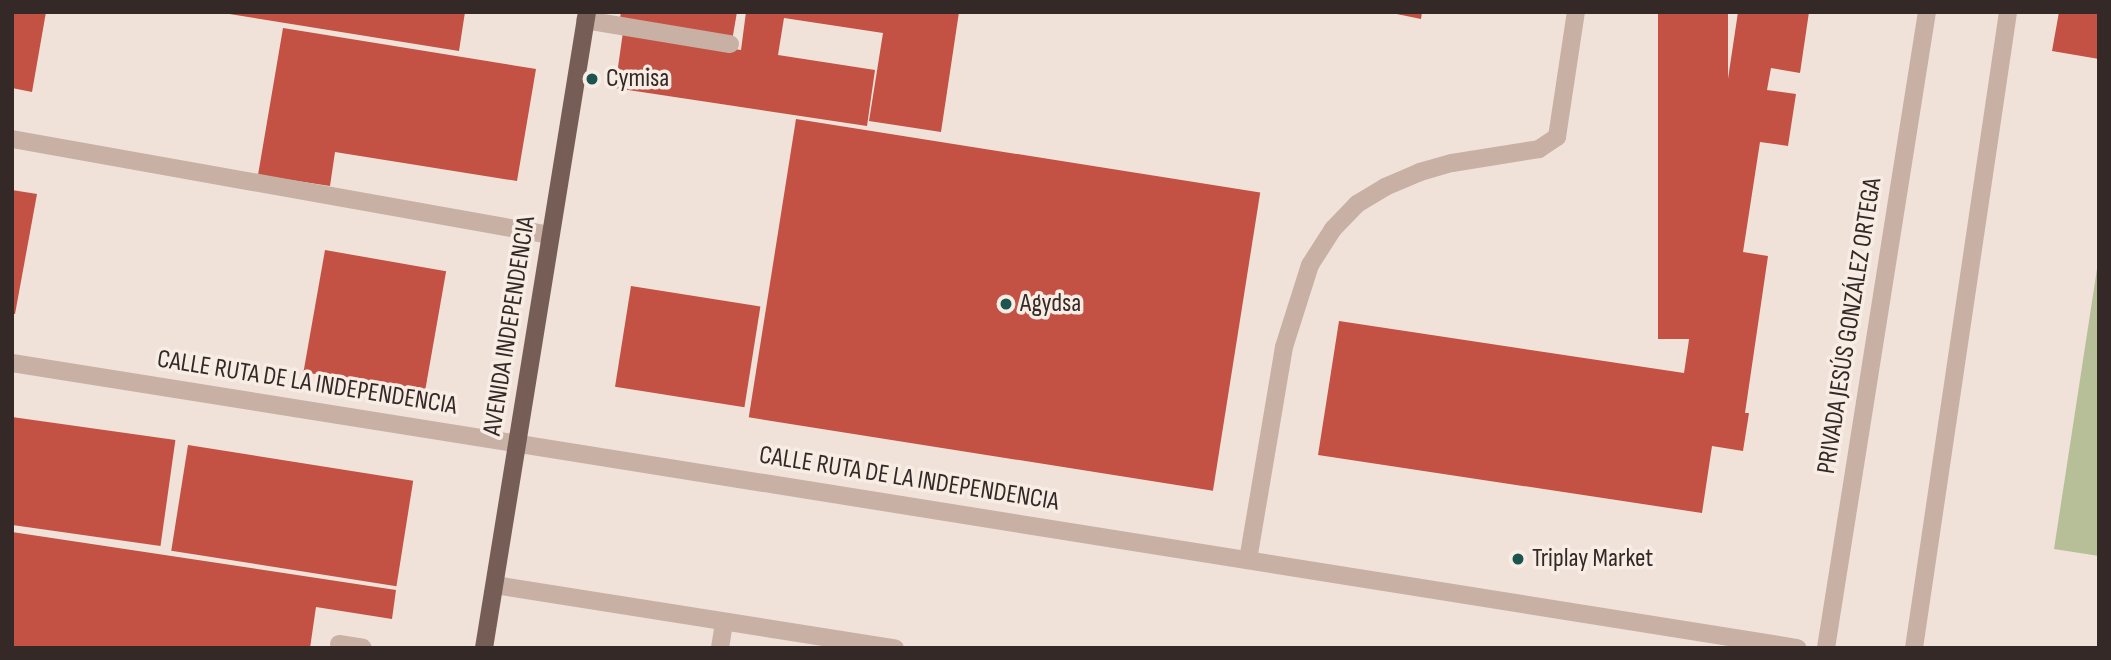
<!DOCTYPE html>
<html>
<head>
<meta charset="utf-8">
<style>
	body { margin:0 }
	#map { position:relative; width:2111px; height:660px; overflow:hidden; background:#f0e2d9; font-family:"Sofia Sans Condensed",sans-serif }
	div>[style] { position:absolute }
	.green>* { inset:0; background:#b7bf99 }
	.building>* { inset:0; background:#c35244; transform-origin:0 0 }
	.minor>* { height:18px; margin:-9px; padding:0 9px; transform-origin:9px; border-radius:9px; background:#c8b0a5 }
	.major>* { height:18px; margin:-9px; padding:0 9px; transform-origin:9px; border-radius:9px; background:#765e57 }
	.dots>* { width:19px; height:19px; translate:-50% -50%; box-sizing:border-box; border:4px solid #f8ede5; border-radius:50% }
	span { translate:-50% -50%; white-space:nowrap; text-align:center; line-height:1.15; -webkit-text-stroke:7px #f8ede5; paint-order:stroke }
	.poi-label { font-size:26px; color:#342926 }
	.left { translate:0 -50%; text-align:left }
	.street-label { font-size:26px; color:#342926 }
	.frame { position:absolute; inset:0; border:14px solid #342926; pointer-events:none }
</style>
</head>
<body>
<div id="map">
	<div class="green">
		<i style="clip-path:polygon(2099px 256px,2099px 556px,2054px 549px)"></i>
	</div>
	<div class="building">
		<i style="clip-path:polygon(12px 12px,46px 12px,32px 92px,12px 88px)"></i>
		<i style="clip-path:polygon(217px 12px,465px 12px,459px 51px)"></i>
		<i style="clip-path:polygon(621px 12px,737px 12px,732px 41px,619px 24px)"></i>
		<i style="clip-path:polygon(746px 12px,959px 12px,941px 132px,869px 121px,883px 33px,784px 18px,778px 55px,875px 70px,867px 126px,615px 88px,623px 32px,741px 50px)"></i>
		<i style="clip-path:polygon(1387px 12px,1422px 12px,1421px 19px)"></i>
		<i style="left:1658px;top:12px;width:70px;height:327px"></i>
		<i style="clip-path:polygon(1738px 12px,1809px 12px,1800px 73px,1771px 68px,1767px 90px,1796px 94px,1788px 146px,1760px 142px,1743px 252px,1768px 256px,1745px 413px,1749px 413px,1743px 451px,1712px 446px,1702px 513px,1318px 455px,1339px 321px,1684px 373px)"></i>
		<i style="clip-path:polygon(2059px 12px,2099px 12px,2099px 59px,2052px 51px)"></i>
		<i style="clip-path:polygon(283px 28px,536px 69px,517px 181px,335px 152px,330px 186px,258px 175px)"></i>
		<i style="left:796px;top:119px;width:470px;height:302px;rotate:9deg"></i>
		<i style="clip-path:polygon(12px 190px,37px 194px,15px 314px,12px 314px)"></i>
		<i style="left:325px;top:250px;width:123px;height:124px;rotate:10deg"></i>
		<i style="left:631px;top:286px;width:131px;height:102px;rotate:9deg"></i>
		<i style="left:12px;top:417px;width:165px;height:107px;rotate:8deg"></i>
		<i style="left:188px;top:445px;width:228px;height:107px;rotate:9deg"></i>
		<i style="clip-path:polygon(12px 532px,396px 590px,392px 619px,316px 607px,310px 648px,12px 648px)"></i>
	</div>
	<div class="minor">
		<i style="left:585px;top:20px;width:147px;rotate:9.4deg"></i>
		<i style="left:12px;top:139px;width:546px;rotate:10.12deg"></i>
		<i style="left:12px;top:363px;width:1808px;rotate:9.07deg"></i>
		<i style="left:1248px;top:560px;width:216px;rotate:-80.4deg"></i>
		<i style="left:1284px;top:347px;width:86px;rotate:-72.4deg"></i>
		<i style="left:1310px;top:265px;width:43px;rotate:-57.4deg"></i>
		<i style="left:1333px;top:229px;width:35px;rotate:-46deg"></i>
		<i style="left:1357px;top:204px;width:33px;rotate:-31deg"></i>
		<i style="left:1385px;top:187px;width:38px;rotate:-23deg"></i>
		<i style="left:1420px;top:172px;width:33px;rotate:-16deg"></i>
		<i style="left:1452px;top:163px;width:88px;rotate:-9.1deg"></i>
		<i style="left:1539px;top:149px;width:22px;rotate:-34deg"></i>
		<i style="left:1557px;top:137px;width:126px;rotate:-81.4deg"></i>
		<i style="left:495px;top:585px;width:405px;rotate:9deg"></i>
		<i style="left:339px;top:644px;width:24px;rotate:9deg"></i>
		<i style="left:720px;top:648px;width:26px;rotate:-81deg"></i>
		<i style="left:1826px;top:648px;width:644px;rotate:-80.98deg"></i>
		<i style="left:1914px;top:648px;width:643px;rotate:-81.59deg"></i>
	</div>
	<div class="major">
		<i style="left:484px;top:648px;width:644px;rotate:-80.8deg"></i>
	</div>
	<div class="dots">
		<i style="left:592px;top:79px;background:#1d5450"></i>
		<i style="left:1006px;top:304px;background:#1d5450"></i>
		<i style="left:1518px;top:559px;background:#1d5450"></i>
	</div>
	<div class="poi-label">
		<span class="left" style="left:606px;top:79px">Cymisa</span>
		<span class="left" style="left:1020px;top:304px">Agydsa</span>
		<span class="left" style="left:1532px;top:559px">Triplay Market</span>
	</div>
	<div class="street-label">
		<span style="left:510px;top:326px;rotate:-81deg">AVENIDA INDEPENDENCIA</span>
		<span style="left:1850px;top:326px;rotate:-81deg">PRIVADA JESÚS GONZÁLEZ ORTEGA</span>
		<span style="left:307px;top:383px;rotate:9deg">CALLE RUTA DE LA INDEPENDENCIA</span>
		<span style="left:909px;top:479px;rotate:9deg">CALLE RUTA DE LA INDEPENDENCIA</span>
	</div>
	<div class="frame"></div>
</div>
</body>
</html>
